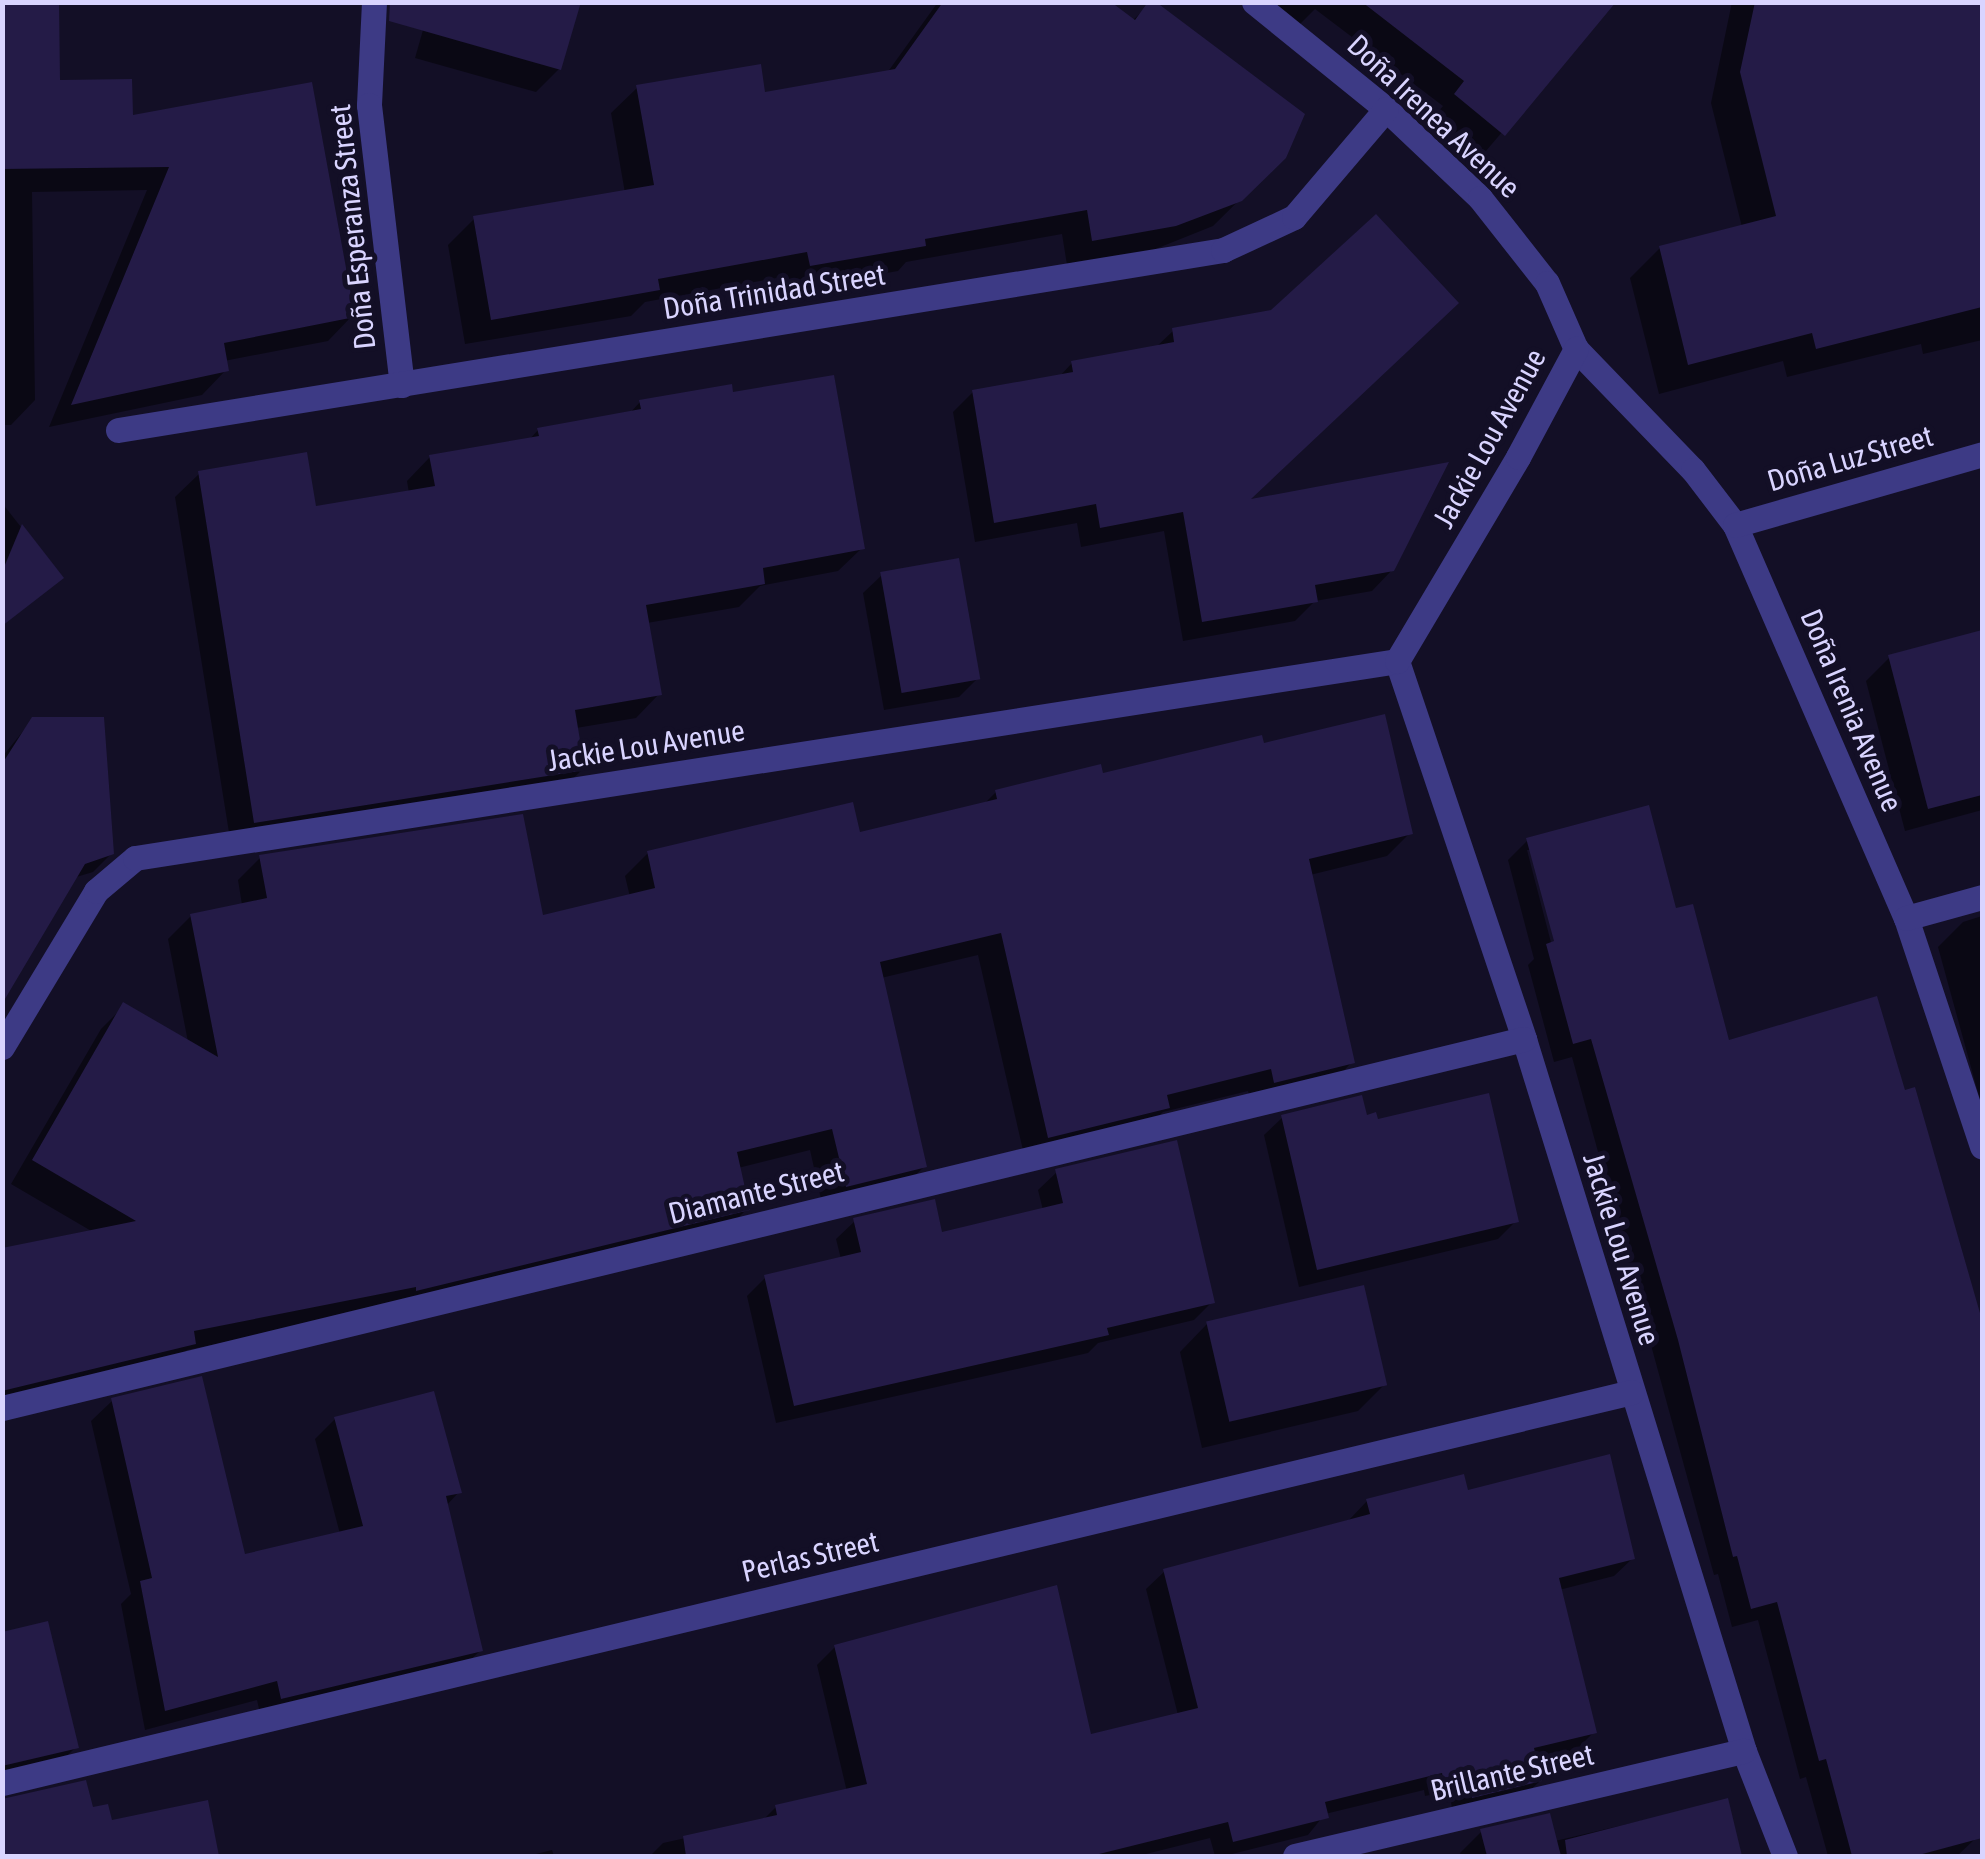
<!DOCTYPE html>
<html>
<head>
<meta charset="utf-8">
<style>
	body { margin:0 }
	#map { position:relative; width:1985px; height:1859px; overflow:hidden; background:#130f26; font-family:"Asap Condensed",sans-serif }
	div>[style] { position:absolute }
	.shadow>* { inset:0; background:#0007 }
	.building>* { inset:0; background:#241b47; transform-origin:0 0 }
	.street>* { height:25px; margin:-12.5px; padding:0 12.5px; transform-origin:12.5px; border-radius:12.5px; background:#3d3a85 }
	span { translate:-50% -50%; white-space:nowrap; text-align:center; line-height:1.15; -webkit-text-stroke:10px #130f26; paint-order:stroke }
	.street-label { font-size:30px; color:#d9d4ff }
	.frame { position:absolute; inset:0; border:5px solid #d9d4ff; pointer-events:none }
</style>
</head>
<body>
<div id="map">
	<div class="shadow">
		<i style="clip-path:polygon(2px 2px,57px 83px,130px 118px,352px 316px,328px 341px,224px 361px,226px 370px,202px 395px,49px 427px,147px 190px,32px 192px,35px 400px,11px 425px,2px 425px)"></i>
		<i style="clip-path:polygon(431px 2px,559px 69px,536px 92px,415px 58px)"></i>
		<i style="clip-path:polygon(938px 2px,1106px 2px,1132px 21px,1152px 2px,1284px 156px,1213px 226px,1148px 252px,1067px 265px,1062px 234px,906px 262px,898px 271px,784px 291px,782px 277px,645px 302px,631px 316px,465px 344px,448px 245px,474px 219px,625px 193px,611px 113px,638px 87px,763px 95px,887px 73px)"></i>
		<i style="clip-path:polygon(1261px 2px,1613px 2px,1480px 158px,1432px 119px,1443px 106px,1315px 9px,1296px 28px)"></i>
		<i style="clip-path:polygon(1732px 2px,1982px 2px,1982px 340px,1923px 354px,1921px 344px,1787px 377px,1783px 361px,1659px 394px,1630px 278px,1660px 248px,1742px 227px,1711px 103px)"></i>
		<i style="clip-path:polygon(1173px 331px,1245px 502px,1392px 570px,1372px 591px,1315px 601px,1295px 621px,1183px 641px,1164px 531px,1081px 547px,1077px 523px,975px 542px,953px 412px,973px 392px,1059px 377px,1072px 363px,1155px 348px)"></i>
		<i style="clip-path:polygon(731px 395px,862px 548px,838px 571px,760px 586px,739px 607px,647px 623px,659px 694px,636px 718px,576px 728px,583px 769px,559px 792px,231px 845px,175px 497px,199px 474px,314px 509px,409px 493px,407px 481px,430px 457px,529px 440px,538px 430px,629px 414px,640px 402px)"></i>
		<i style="clip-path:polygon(2px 503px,58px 574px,2px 624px)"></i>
		<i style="clip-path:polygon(882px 575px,977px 679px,959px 697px,884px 710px,863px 593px)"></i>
		<i style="clip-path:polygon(1982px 633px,1982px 810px,1905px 831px,1866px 681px,1889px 658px)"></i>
		<i style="clip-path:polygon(33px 719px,111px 854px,93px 872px,73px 878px,2px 996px,2px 757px)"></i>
		<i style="clip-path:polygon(1262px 746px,1410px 833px,1387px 856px,1310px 875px,1352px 1062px,1329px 1086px,1251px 1104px,1248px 1091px,1163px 1112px,1144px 1130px,1025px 1159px,978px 955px,881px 978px,925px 1166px,901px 1189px,823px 1208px,810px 1150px,738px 1168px,747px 1209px,724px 1232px,393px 1308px,187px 1350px,170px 1367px,2px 1407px,2px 1251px,93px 1232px,11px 1184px,101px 1029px,124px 1006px,188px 1042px,168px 939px,191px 916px,242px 905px,238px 880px,261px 857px,541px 918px,630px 897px,625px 876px,648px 853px,858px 835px,983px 805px,996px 792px)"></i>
		<i style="clip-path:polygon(evenodd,1528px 840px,1675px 911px,1727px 1043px,1904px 1093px,1913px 1090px,1982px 1329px,1982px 1794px,1964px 1799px,1975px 1839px,1957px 1856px,1828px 1856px,1806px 1777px,1800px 1779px,1758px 1620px,1732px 1627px,1718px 1574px,1714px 1575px,1572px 1057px,1554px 1062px,1528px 965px,1534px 959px,1508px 860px,1528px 840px,1527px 850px,1532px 850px,1559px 953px,1554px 954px,1527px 850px)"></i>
		<i style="clip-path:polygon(1982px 916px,1982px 1100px,1980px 1100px,1938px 947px,1963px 922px)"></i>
		<i style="clip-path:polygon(1283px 1117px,1365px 1118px,1376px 1122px,1516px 1221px,1498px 1239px,1299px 1287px,1264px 1135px)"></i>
		<i style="clip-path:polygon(1057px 1172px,1212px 1302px,1194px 1320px,1098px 1343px,1088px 1353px,776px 1423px,747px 1296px,765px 1278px,841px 1259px,836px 1239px,855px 1221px,940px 1235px,1043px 1210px,1038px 1190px)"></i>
		<i style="clip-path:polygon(1207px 1324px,1385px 1384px,1358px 1411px,1202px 1448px,1180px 1352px)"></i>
		<i style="clip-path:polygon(112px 1401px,243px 1557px,340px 1534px,315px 1439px,335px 1419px,459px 1492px,446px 1506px,481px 1650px,460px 1670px,261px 1718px,257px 1700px,145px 1730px,121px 1604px,131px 1594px,91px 1421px)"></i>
		<i style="clip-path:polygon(1466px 1493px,1633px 1558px,1614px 1576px,1559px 1590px,1594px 1732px,1576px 1750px,1535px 1760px,1540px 1781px,1521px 1799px,1454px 1815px,1448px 1791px,1425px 1796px,1424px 1790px,1325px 1814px,1308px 1835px,1224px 1856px,1215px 1856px,1210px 1838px,1138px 1856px,650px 1856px,663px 1843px,762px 1821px,776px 1807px,847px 1792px,817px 1665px,835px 1647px,1089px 1737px,1178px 1715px,1146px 1589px,1165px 1571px,1349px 1520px,1367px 1501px)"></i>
		<i style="clip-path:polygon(2px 1635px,76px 1747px,58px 1765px,2px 1779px)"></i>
		<i style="clip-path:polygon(1726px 1801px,1740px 1856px,1461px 1856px,1460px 1853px,1481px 1832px,1555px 1841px)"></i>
		<i style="clip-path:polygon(206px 1803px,216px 1856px,2px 1856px,2px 1805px,91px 1810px,110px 1823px)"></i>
		<i style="clip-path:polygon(552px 1850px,554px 1856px,528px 1856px)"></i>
	</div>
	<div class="building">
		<i style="clip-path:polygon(2px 2px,59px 2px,60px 80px,132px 79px,133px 115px,312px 82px,355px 317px,224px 343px,229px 371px,71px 405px,169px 167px,2px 169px)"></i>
		<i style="clip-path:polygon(390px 2px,581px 2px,561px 70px,389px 21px)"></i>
		<i style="clip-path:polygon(943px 2px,1111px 2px,1135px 20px,1148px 2px,1156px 2px,1305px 114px,1286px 158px,1242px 201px,1176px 226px,1092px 241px,1087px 210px,925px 239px,926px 246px,810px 266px,807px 252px,658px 279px,660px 290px,491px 320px,473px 216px,654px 185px,636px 85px,761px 64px,765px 92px,895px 69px)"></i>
		<i style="clip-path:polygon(1362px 2px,1616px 2px,1505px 136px,1454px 94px,1464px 81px)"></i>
		<i style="clip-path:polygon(1755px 2px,1982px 2px,1982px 307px,1816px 349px,1812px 333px,1688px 365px,1659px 246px,1776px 216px,1740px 72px)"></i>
		<i style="clip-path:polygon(1376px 214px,1459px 303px,1251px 499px,1449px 462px,1394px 571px,1315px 585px,1318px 602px,1202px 622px,1183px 512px,1100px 528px,1096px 504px,994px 523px,972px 390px,1073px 372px,1071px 361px,1174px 342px,1172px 328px,1271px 310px)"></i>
		<i style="clip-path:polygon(834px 375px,865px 549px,763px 568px,765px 584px,646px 605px,662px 695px,575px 710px,585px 770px,254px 823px,198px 471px,307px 452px,316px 506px,435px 486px,429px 455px,539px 436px,537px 428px,641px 409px,639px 400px,732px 384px,733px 392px)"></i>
		<i style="clip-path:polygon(22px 524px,64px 578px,2px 626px,2px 572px)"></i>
		<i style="left:959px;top:558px;width:123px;height:80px;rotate:80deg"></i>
		<i style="clip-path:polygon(1982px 630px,1982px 795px,1928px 809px,1888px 655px)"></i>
		<i style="clip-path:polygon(1385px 714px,1413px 834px,1309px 859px,1355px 1063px,1274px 1083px,1271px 1069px,1167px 1095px,1170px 1108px,1048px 1138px,1001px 933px,880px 962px,927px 1167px,846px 1187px,832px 1129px,737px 1152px,750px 1210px,416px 1291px,416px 1287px,194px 1331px,196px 1344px,2px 1391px,2px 1248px,136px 1221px,32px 1160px,123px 1002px,218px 1057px,190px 914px,267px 898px,259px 855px,523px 814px,543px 915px,655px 888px,647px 851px,853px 802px,860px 832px,997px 799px,995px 790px,1101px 764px,1103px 773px,1262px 735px,1264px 743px)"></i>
		<i style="clip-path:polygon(32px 717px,104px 717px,114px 854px,85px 864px,2px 1004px,2px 764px)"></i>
		<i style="clip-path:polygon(1649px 805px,1676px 908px,1693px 904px,1729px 1040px,1877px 996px,1905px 1090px,1915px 1087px,1982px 1320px,1982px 1838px,1915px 1856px,1852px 1856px,1826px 1759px,1819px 1761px,1777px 1602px,1751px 1609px,1737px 1556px,1733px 1557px,1678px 1340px,1591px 1039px,1573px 1044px,1546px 944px,1554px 941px,1526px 838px)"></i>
		<i style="clip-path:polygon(1489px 1093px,1519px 1222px,1317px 1270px,1281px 1115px,1362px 1095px,1367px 1115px,1376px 1112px,1378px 1119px)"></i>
		<i style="clip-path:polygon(1177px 1140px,1215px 1303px,1107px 1328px,1109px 1335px,794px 1406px,764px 1275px,861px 1252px,853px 1218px,935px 1199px,942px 1232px,1063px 1203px,1055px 1169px)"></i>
		<i style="left:1364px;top:1285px;width:103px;height:162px;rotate:77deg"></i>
		<i style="clip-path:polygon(202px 1376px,245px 1554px,363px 1526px,334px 1417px,434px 1391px,462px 1493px,446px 1496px,483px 1651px,281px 1699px,277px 1681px,165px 1711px,140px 1581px,152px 1578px,111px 1398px)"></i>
		<i style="clip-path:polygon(1610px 1454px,1635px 1559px,1559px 1578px,1597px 1733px,1534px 1748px,1542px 1781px,1472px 1798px,1466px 1774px,1443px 1779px,1442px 1773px,1325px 1802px,1329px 1818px,1233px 1842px,1228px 1822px,1091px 1856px,686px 1856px,683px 1836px,777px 1815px,775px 1805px,867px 1784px,834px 1645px,1057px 1585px,1091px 1734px,1198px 1708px,1163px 1569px,1370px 1514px,1366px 1499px,1464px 1474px,1468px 1490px)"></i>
		<i style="clip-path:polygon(48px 1621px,79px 1748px,2px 1766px,2px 1632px)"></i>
		<i style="clip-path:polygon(86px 1780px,93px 1807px,108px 1804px,112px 1820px,208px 1800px,219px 1856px,2px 1856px,2px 1799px)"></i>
		<i style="clip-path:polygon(1728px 1798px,1742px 1856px,1567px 1856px,1565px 1840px)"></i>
		<i style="clip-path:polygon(1550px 1813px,1561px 1856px,1487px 1856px,1480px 1829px)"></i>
	</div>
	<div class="street">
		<i style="left:374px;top:2px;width:103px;rotate:92.8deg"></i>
		<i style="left:369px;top:105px;width:282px;rotate:83.3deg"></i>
		<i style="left:1254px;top:2px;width:170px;rotate:39deg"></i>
		<i style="left:1386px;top:109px;width:129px;rotate:43.4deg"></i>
		<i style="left:1480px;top:198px;width:108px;rotate:51.8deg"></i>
		<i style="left:1547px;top:283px;width:72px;rotate:66.3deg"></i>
		<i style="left:1576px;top:349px;width:168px;rotate:46deg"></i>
		<i style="left:1693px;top:470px;width:69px;rotate:52.6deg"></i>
		<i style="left:1735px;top:525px;width:429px;rotate:66.5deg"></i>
		<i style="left:1906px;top:918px;width:241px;rotate:71.6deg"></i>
		<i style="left:118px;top:430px;width:1120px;rotate:-9.25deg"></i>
		<i style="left:1223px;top:250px;width:78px;rotate:-24.9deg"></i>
		<i style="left:1294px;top:217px;width:142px;rotate:-49.6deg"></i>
		<i style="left:1735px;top:525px;width:257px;rotate:-16deg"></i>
		<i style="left:1397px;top:661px;width:399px;rotate:71.4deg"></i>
		<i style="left:1524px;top:1039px;width:745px;rotate:72.83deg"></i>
		<i style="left:1744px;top:1751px;width:113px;rotate:68.7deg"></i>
		<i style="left:1906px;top:918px;width:79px;rotate:-15.4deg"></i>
		<i style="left:2px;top:1047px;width:182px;rotate:-58.9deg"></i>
		<i style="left:96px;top:891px;width:51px;rotate:-40.2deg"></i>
		<i style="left:135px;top:858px;width:1277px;rotate:-8.87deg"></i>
		<i style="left:1397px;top:661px;width:237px;rotate:-59.3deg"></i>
		<i style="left:1518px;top:457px;width:123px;rotate:-61.8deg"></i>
		<i style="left:2px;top:1408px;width:1566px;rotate:-13.63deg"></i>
		<i style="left:2px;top:1783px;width:1676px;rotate:-13.49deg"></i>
		<i style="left:1295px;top:1856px;width:461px;rotate:-13.2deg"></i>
	</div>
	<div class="street-label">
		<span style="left:1434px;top:116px;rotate:43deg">Doña Irenea Avenue</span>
		<span style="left:352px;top:227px;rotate:-96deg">Doña Esperanza Street</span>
		<span style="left:774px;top:291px;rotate:-9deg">Doña Trinidad Street</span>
		<span style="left:1489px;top:438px;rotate:-61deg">Jackie Lou Avenue</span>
		<span style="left:1850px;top:458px;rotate:-16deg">Doña Luz Street</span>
		<span style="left:1852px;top:710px;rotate:67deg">Doña Irenia Avenue</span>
		<span style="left:646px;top:745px;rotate:-9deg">Jackie Lou Avenue</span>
		<span style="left:756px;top:1192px;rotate:-14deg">Diamante Street</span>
		<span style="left:1622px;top:1249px;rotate:73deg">Jackie Lou Avenue</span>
		<span style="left:810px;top:1556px;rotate:-13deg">Perlas Street</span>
		<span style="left:1512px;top:1772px;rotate:-13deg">Brillante Street</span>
	</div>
	<div class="frame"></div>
</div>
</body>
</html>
